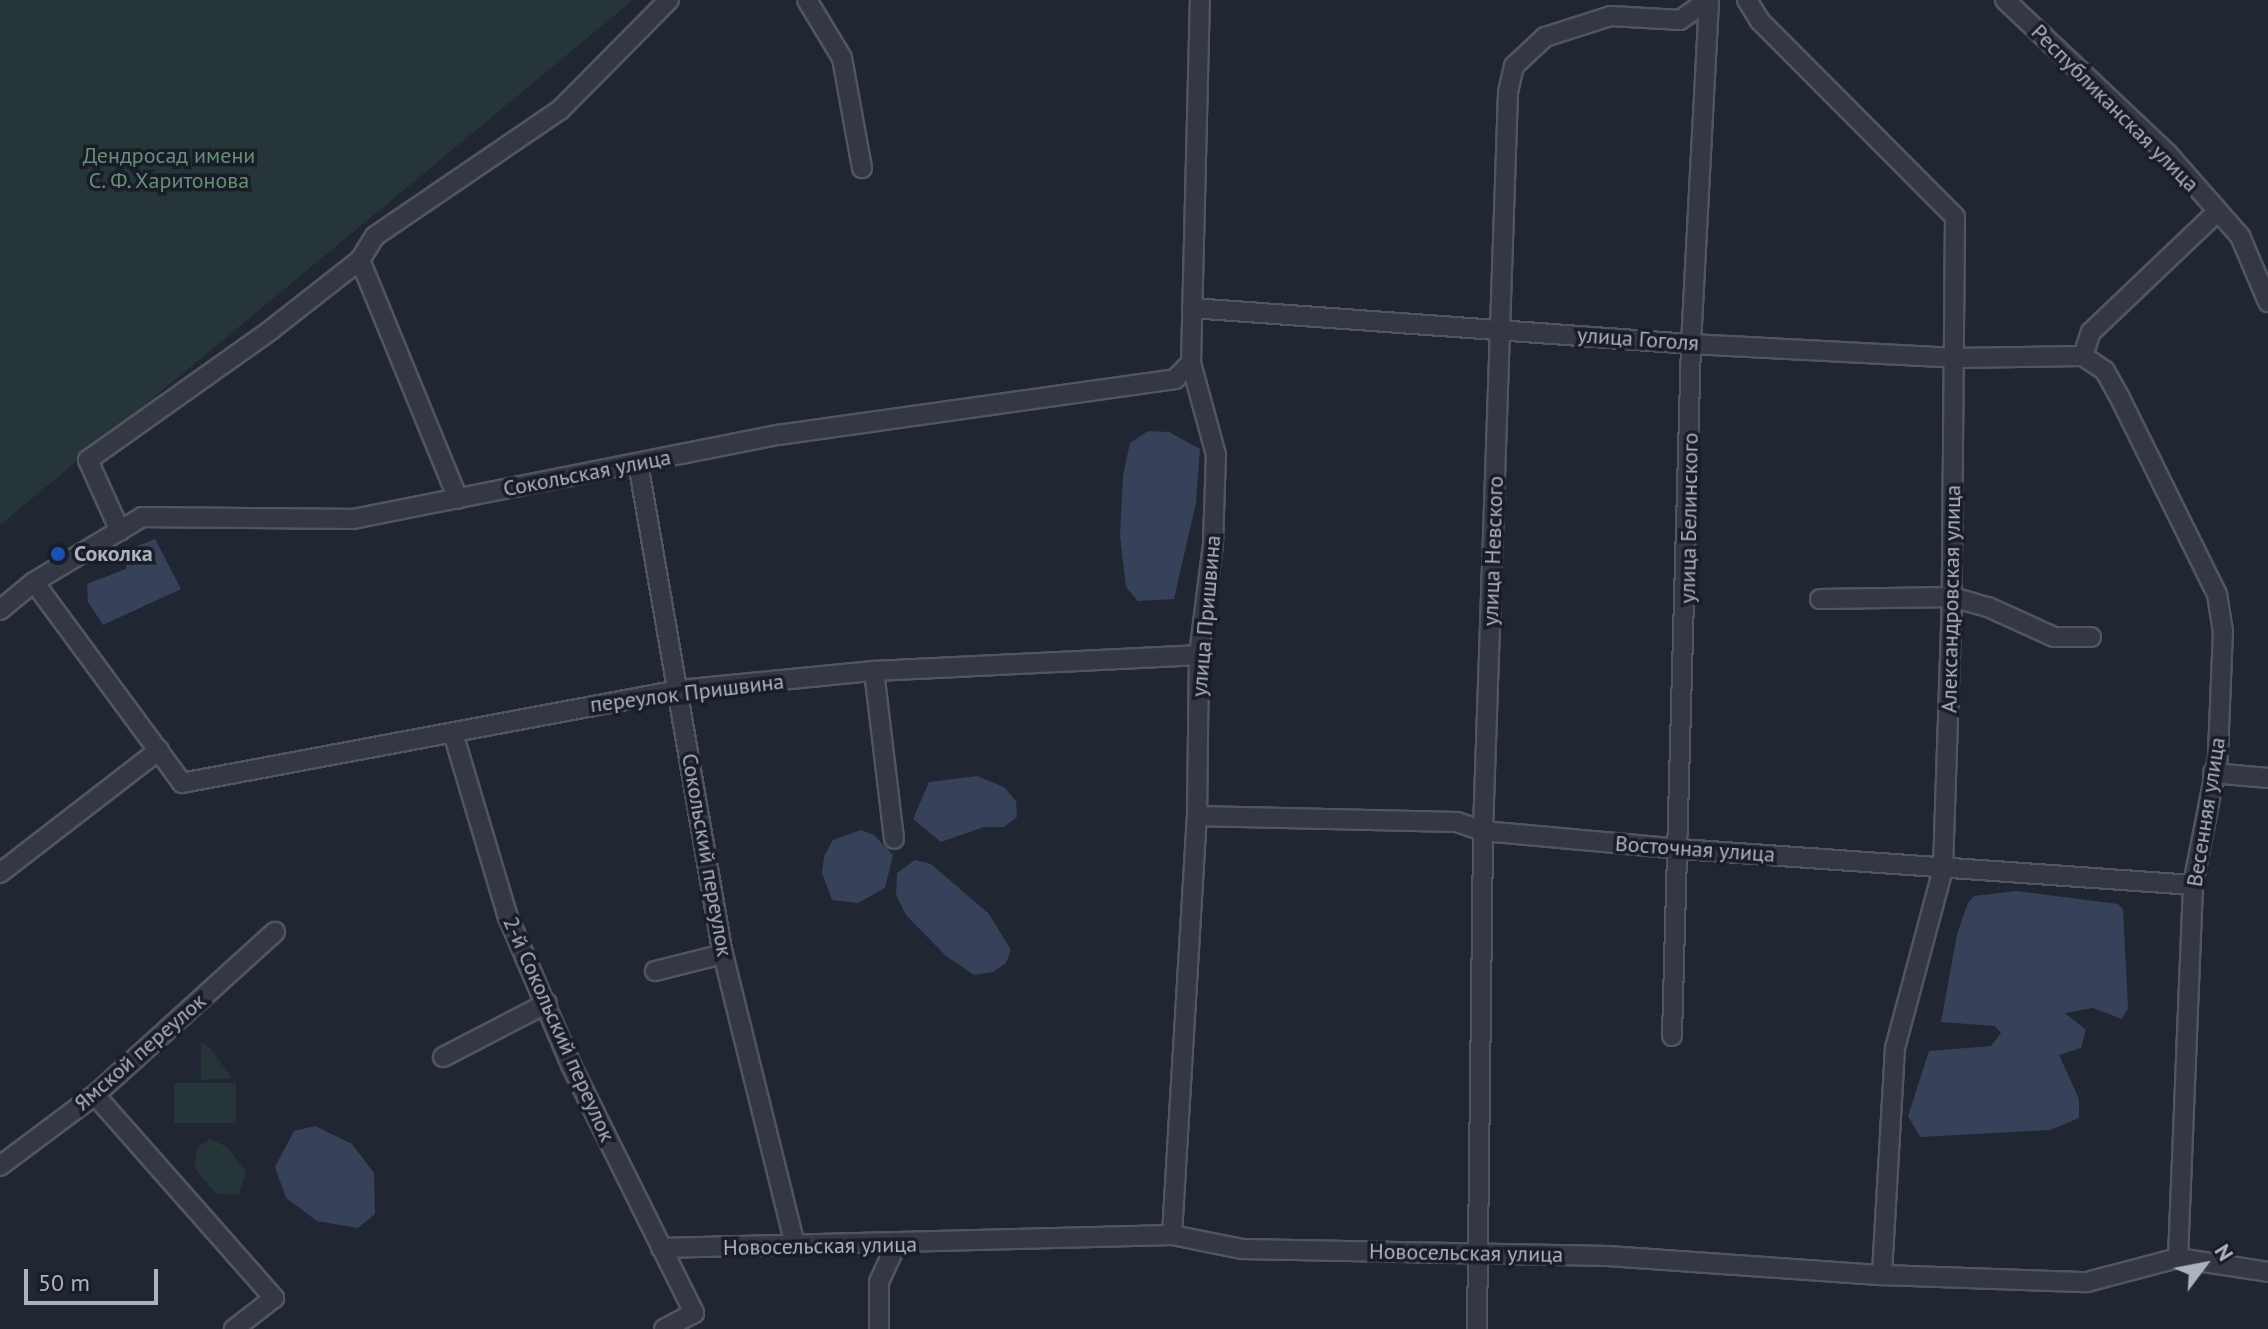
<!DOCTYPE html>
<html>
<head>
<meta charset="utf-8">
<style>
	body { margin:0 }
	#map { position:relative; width:2268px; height:1329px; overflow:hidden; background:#212633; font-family:"PT Sans",sans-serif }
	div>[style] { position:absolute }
	.green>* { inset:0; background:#263538; transform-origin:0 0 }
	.water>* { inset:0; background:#37415a }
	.roads { filter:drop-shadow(2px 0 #515562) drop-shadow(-2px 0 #515562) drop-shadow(0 2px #515562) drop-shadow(0 -2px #515562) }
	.minor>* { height:18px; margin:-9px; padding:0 9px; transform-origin:9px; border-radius:9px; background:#343844 }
	.dots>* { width:22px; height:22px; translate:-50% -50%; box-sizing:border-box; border:4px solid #191d28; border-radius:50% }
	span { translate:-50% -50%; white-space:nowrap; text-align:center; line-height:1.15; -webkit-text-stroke:7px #191d28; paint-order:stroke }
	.street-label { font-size:22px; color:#adb2c1 }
	.park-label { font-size:22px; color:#688e76 }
	.poi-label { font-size:22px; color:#adb2c1; font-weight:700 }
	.left { translate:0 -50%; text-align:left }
	.north { position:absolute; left:2164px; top:1225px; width:80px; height:80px; -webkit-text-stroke:6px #191d28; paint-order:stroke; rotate:58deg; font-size:22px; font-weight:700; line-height:32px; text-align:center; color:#adb2c1 }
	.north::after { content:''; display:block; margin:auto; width:28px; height:36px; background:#adb2c1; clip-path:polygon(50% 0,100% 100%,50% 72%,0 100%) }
	.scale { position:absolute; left:24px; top:1269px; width:134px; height:36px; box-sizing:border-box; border:4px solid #adb2c1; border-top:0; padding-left:10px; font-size:24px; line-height:28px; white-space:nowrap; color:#adb2c1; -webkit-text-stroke:6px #191d28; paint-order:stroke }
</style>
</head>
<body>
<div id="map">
	<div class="green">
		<i style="clip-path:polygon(0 0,633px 0,0 525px)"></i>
		<i style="clip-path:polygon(201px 1042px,210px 1048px,232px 1078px,201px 1080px)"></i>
		<i style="left:174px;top:1083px;width:62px;height:40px"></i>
		<i style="clip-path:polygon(210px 1139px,227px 1147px,246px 1171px,239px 1195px,216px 1194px,194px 1167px,198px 1147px)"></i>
	</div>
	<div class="water">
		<i style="clip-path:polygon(1148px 431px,1169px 432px,1200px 449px,1196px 503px,1174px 599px,1138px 601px,1126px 587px,1120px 536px,1123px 475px,1130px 443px)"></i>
		<i style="clip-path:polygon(155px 539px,181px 589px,103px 625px,88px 602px,87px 584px,126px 569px,129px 549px)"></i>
		<i style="clip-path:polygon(977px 776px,1004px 787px,1016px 801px,1017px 817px,1004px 827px,984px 827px,941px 842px,913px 819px,929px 782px)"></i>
		<i style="clip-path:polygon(861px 830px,874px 835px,893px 855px,885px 888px,858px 903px,832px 900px,822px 873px,824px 856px,833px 840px)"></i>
		<i style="clip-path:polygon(915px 860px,931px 864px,989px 914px,1011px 950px,1006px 963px,993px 972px,974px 975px,946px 956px,906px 915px,896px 895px,897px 873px)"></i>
		<i style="clip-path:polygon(2016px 891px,2118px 904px,2123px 909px,2128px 1008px,2122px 1019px,2093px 1008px,2065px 1013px,2086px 1030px,2081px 1048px,2059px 1055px,2079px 1099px,2079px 1118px,2050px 1130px,1920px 1137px,1908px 1116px,1929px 1051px,1991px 1046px,2001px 1033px,1995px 1026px,1941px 1022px,1957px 934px,1968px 903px,1974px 896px)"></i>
		<i style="clip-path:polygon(315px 1126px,352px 1144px,374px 1173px,375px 1214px,358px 1228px,317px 1221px,286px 1198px,275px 1167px,294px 1131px)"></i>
	</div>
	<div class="roads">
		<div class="minor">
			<i style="left:807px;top:0;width:68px;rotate:58.9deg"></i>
			<i style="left:842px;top:58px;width:112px;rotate:79.7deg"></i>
			<i style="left:1747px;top:0;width:25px;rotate:58deg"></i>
			<i style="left:1760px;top:21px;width:276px;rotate:45.1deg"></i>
			<i style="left:1955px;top:217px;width:380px;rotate:90.5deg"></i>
			<i style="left:1952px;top:597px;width:272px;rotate:91.9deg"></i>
			<i style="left:1943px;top:869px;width:185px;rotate:105deg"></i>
			<i style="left:1895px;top:1048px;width:227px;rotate:93.3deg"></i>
			<i style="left:2005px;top:0;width:223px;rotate:43.4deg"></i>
			<i style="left:2167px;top:153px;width:111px;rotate:48.7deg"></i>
			<i style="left:2240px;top:236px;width:72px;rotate:67deg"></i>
			<i style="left:360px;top:260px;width:258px;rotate:67.7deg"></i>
			<i style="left:1192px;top:308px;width:500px;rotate:4.13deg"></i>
			<i style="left:1691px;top:344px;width:265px;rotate:3deg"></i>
			<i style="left:1956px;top:358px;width:127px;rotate:-0.9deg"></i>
			<i style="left:2083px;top:356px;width:27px;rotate:34deg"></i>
			<i style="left:2105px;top:371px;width:29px;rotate:61deg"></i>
			<i style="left:2119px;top:396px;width:221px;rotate:63.7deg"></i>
			<i style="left:2217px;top:594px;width:36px;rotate:81deg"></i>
			<i style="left:2223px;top:630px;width:127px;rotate:92.3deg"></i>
			<i style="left:2218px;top:757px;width:130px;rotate:101.1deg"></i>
			<i style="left:2193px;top:885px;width:373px;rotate:92.3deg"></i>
			<i style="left:2083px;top:356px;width:25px;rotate:-72deg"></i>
			<i style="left:2091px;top:332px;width:175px;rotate:-43.6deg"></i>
			<i style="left:638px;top:463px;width:498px;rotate:80.2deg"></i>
			<i style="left:723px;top:954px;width:299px;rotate:76.1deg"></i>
			<i style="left:120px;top:531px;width:78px;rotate:-114.3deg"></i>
			<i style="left:88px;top:460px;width:226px;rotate:-35.4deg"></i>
			<i style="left:272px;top:329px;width:112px;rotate:-38.1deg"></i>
			<i style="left:360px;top:260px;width:28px;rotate:-58deg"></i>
			<i style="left:375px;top:236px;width:224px;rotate:-34.3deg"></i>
			<i style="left:560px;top:110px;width:155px;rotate:-45.3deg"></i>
			<i style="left:34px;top:582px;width:250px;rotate:53.6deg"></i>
			<i style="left:182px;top:783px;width:506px;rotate:-10.6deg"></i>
			<i style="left:679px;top:690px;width:196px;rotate:-5.6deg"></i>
			<i style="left:874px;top:671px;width:325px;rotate:-2.8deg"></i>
			<i style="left:1820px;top:599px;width:132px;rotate:-0.9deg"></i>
			<i style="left:1952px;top:597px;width:37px;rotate:16deg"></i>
			<i style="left:1988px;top:607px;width:72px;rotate:24.4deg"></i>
			<i style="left:2054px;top:637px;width:37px"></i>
			<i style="left:0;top:610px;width:44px;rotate:-39.5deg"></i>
			<i style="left:34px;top:582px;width:126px;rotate:-31deg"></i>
			<i style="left:142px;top:517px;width:211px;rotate:0.5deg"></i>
			<i style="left:353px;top:519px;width:433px;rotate:-11.2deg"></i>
			<i style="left:778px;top:435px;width:401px;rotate:-8deg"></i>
			<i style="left:1175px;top:379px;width:23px;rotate:-45deg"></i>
			<i style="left:874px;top:671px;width:169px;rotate:83.2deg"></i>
			<i style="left:453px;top:733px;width:192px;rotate:73.4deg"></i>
			<i style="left:508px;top:917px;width:161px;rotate:66.9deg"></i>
			<i style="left:571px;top:1065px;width:277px;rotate:63.6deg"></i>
			<i style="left:694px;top:1313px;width:34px;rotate:152deg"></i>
			<i style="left:2213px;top:773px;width:55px;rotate:5.2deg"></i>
			<i style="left:1197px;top:816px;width:260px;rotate:1.3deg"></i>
			<i style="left:1457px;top:822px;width:28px;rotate:19deg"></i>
			<i style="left:1483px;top:831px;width:199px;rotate:5.2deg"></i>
			<i style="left:1681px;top:849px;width:513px;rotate:4.02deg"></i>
			<i style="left:0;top:873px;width:201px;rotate:-37.7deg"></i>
			<i style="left:655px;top:971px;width:70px;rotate:-14deg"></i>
			<i style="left:1672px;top:1036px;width:692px;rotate:-88.43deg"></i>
			<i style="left:1691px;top:344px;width:344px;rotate:-87deg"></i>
			<i style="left:443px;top:1057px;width:117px;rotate:-27.4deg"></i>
			<i style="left:95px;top:1095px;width:271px;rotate:48.6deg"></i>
			<i style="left:274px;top:1298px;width:51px;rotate:142.2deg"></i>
			<i style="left:0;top:1166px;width:119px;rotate:-36.8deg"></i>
			<i style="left:95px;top:1095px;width:243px;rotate:-42.2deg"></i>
			<i style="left:1172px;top:1235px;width:420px;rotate:-86.6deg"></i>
			<i style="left:1197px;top:816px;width:161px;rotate:-89.3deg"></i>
			<i style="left:1199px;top:655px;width:112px;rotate:-82.8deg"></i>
			<i style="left:1213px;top:544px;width:89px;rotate:-88.1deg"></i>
			<i style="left:1216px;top:455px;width:95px;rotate:-105.2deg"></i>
			<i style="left:1191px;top:363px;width:363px;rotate:-88.6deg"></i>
			<i style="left:661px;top:1248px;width:511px;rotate:-1.46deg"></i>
			<i style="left:1172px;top:1235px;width:71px;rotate:11.3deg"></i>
			<i style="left:1242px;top:1249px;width:366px;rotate:1.1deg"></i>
			<i style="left:1608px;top:1256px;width:275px;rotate:4deg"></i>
			<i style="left:1882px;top:1275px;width:205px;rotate:2deg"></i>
			<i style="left:2087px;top:1282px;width:94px;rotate:-14.8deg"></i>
			<i style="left:2178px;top:1258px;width:91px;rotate:8.8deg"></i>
			<i style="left:879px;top:1329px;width:47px;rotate:-90deg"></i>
			<i style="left:879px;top:1282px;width:41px;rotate:-65.3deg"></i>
			<i style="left:1477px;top:1329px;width:498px;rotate:-89.3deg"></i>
			<i style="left:1483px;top:831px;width:739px;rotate:-88.06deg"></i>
			<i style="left:1508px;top:92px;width:27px;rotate:-77deg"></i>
			<i style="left:1514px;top:66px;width:42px;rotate:-43.1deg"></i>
			<i style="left:1545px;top:37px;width:69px;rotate:-17.7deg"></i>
			<i style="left:1611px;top:16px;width:69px;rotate:3.3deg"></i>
			<i style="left:1680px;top:20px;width:35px;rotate:-35deg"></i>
		</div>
	</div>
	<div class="dots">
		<i style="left:58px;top:554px;background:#1a4fb4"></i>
	</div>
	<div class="street-label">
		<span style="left:2115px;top:108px;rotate:45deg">Республиканская улица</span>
		<span style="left:1638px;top:339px;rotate:4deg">улица Гоголя</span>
		<span style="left:587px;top:473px;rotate:-11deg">Сокольская улица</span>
		<span style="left:1689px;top:518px;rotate:-89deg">улица Белинского</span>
		<span style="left:1493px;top:551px;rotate:-88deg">улица Невского</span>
		<span style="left:1951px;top:599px;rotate:-89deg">Александровская улица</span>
		<span style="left:1206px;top:616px;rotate:-85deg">улица Пришвина</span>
		<span style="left:687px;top:693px;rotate:-7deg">переулок Пришвина</span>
		<span style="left:2206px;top:812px;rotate:-81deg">Весенняя улица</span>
		<span style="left:1695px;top:849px;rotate:4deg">Восточная улица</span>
		<span style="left:707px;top:855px;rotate:80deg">Сокольский переулок</span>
		<span style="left:559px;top:1029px;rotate:66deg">2-й Сокольский переулок</span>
		<span style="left:140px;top:1052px;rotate:-41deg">Ямской переулок</span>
		<span style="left:820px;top:1246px;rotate:-1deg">Новосельская улица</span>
		<span style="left:1466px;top:1253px;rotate:1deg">Новосельская улица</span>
	</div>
	<div class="park-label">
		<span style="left:169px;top:168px">Дендросад имени<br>С. Ф. Харитонова</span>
	</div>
	<div class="poi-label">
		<span class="left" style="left:74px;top:554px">Соколка</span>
	</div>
	<div class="north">N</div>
	<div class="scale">50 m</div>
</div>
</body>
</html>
